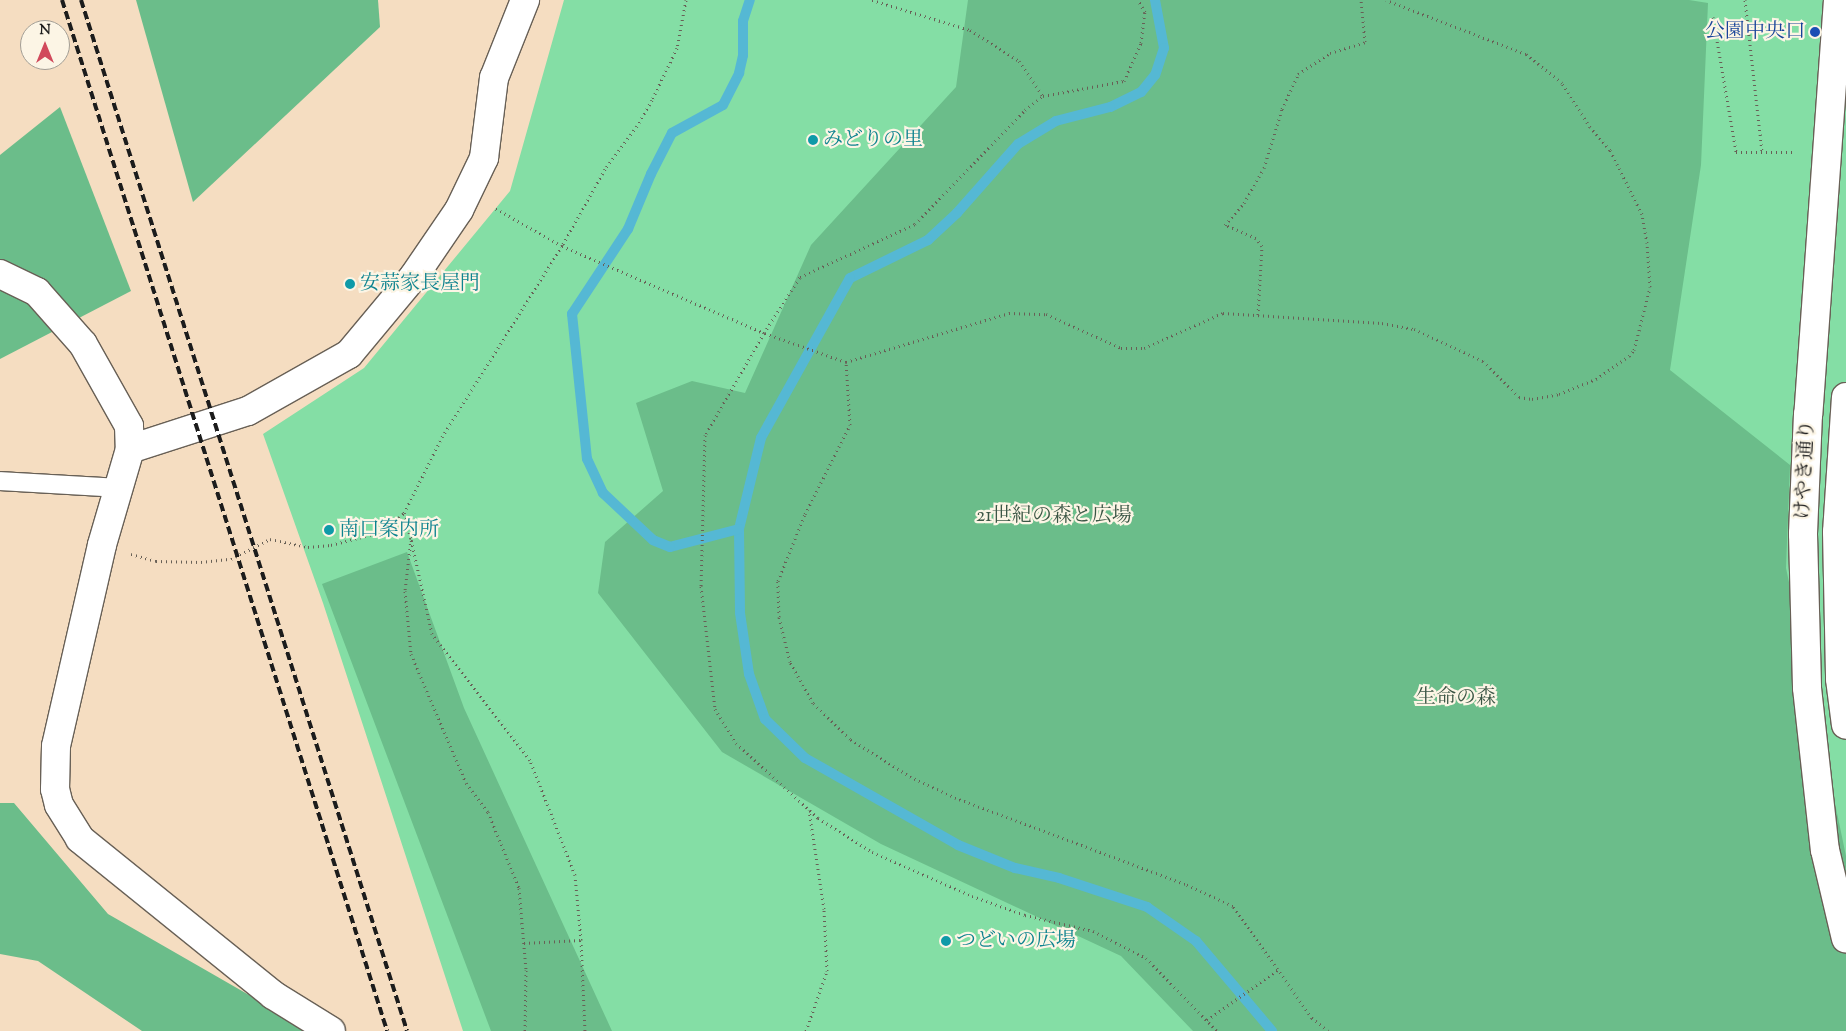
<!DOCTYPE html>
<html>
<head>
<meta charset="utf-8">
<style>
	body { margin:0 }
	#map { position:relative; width:1846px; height:1031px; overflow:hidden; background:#f5ddc1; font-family:"Sorts Mill Goudy","Noto Serif JP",serif }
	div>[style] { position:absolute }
	.green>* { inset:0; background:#84dea5 }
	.forest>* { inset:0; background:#6bbd8a }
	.stream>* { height:10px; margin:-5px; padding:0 5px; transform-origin:5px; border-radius:5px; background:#55b8d4 }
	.path>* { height:3px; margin-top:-1.5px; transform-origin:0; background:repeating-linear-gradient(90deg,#686056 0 1px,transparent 0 5px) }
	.roads { filter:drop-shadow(1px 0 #686056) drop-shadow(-1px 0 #686056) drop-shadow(0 1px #686056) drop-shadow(0 -1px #686056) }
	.service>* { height:18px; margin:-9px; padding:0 9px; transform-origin:9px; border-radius:9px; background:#fff }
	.minor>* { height:28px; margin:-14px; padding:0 14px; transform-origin:14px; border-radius:14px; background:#fff }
	.tertiary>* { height:28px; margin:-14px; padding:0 14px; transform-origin:14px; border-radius:14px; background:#fff }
	.rail>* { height:4px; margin-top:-2px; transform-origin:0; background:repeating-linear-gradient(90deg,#1c1c1c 0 8px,transparent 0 12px) }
	.dots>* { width:14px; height:14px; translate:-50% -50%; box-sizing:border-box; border:2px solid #fcf5e5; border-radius:50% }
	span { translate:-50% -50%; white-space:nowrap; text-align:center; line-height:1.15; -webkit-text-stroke:4.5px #fcf5e5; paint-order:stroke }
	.transit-label { font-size:20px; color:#164399 }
	.right { translate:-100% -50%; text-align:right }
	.culture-label { font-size:20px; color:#0d838f }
	.left { translate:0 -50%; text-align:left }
	.street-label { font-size:20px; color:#1c1c1c }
	.park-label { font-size:20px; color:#3b5645 }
	.north { position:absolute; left:20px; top:20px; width:50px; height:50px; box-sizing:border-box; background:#fcf5e5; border:1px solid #a29e95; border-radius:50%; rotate:0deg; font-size:14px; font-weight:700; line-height:20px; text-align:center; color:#1c1c1c }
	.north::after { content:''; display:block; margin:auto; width:18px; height:22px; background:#d1495b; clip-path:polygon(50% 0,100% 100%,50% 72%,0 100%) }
</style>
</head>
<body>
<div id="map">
	<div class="green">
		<i style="clip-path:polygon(564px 0,1846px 0,1846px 1031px,463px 1031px,323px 603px,263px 434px,364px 368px,510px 191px)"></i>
	</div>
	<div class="forest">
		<i style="clip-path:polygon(136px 0,378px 0,380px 27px,193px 202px)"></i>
		<i style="clip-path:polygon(968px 0,1689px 0,1708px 3px,1701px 165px,1670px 370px,1790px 465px,1786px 568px,1846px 856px,1846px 1031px,1193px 1031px,1121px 956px,881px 844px,722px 752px,598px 593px,605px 542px,663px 491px,636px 403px,692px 381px,745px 393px,811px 245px,956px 87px)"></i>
		<i style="clip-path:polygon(60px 107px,131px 291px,0 359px,0 155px)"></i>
		<i style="clip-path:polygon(407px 552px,464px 708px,612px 1031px,491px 1031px,322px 584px)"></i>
		<i style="clip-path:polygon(0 803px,14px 803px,108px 914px,312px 1031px,142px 1031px,38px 961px,0 954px)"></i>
	</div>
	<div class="stream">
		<i style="left:1155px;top:0;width:49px;rotate:79.4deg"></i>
		<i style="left:1164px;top:48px;width:28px;rotate:108deg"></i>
		<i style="left:1155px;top:75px;width:22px;rotate:129deg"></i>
		<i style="left:1141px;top:92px;width:34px;rotate:154deg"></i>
		<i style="left:1110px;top:107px;width:56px;rotate:165.5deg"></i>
		<i style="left:1056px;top:121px;width:44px;rotate:148.8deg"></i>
		<i style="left:1018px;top:144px;width:92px;rotate:131.5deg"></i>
		<i style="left:957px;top:213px;width:40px;rotate:137deg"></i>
		<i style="left:928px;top:240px;width:87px;rotate:154deg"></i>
		<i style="left:850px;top:278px;width:183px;rotate:119.1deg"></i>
		<i style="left:761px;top:438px;width:94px;rotate:103.6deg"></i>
		<i style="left:739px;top:529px;width:84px;rotate:89.3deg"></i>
		<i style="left:740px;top:613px;width:62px;rotate:81.6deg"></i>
		<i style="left:749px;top:674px;width:48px;rotate:70.4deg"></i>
		<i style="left:765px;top:719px;width:56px;rotate:44.3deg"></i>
		<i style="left:805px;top:758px;width:176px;rotate:29.6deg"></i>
		<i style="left:958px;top:845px;width:61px;rotate:22deg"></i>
		<i style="left:1015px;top:868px;width:45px;rotate:12.8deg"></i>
		<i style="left:1059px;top:878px;width:93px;rotate:18.2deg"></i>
		<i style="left:1147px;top:907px;width:60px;rotate:34.8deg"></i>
		<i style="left:1196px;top:941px;width:118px;rotate:49.8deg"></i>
		<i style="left:739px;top:529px;width:71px;rotate:165.4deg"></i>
		<i style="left:670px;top:547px;width:18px;rotate:-158deg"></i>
		<i style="left:653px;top:540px;width:69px;rotate:-136.8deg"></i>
		<i style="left:603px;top:493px;width:38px;rotate:-115deg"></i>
		<i style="left:587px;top:459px;width:146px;rotate:-95.9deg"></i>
		<i style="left:572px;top:314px;width:102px;rotate:-56.6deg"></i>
		<i style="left:628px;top:229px;width:60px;rotate:-67.3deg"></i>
		<i style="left:651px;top:174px;width:46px;rotate:-62.9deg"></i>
		<i style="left:672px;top:133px;width:58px;rotate:-28.8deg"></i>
		<i style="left:723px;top:105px;width:36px;rotate:-63deg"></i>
		<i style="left:739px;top:73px;width:18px;rotate:-77deg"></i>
		<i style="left:743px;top:55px;width:34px;rotate:-90deg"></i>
		<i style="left:743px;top:21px;width:22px;rotate:-72deg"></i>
	</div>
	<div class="path">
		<i style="left:686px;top:0;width:49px;rotate:100.6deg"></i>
		<i style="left:677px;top:48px;width:58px;rotate:115.7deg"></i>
		<i style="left:652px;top:100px;width:30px;rotate:120deg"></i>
		<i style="left:637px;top:126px;width:54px;rotate:126.7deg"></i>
		<i style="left:605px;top:169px;width:88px;rotate:119.2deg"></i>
		<i style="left:562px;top:246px;width:220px;rotate:23.3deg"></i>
		<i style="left:764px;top:333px;width:67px;rotate:-57.3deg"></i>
		<i style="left:800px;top:277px;width:127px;rotate:-24.7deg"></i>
		<i style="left:915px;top:224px;width:158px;rotate:-46deg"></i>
		<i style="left:1025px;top:110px;width:23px;rotate:-38deg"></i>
		<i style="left:872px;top:0;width:102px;rotate:17deg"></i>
		<i style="left:970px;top:30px;width:58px;rotate:32.3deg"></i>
		<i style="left:1019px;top:61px;width:42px;rotate:55.6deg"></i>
		<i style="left:1043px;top:96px;width:82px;rotate:-10.5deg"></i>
		<i style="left:1124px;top:81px;width:42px;rotate:-65.9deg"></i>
		<i style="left:1141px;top:43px;width:31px;rotate:-83deg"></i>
		<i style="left:1145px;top:12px;width:14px;rotate:-120deg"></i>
		<i style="left:1745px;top:0;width:153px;rotate:83.6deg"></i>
		<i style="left:1713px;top:17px;width:137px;rotate:80.3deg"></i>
		<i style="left:1736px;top:152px;width:60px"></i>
		<i style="left:1258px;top:315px;width:69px;rotate:-86.7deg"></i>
		<i style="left:1262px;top:246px;width:10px;rotate:-127deg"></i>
		<i style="left:1256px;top:238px;width:34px;rotate:-157deg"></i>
		<i style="left:1225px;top:225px;width:29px;rotate:-49deg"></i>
		<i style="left:1244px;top:203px;width:40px;rotate:-60.3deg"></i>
		<i style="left:1264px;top:168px;width:62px;rotate:-73deg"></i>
		<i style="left:1282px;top:109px;width:38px;rotate:-65deg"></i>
		<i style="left:1298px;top:74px;width:38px;rotate:-33deg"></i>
		<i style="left:1330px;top:53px;width:37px;rotate:-17deg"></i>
		<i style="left:1365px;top:42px;width:42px;rotate:-95.4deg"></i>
		<i style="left:846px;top:362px;width:87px;rotate:-160.5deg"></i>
		<i style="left:764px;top:333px;width:118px;rotate:120deg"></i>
		<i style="left:705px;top:435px;width:151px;rotate:91.5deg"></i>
		<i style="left:701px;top:586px;width:124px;rotate:83.5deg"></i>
		<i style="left:715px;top:709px;width:40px;rotate:58deg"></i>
		<i style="left:736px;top:743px;width:111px;rotate:42.4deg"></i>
		<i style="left:818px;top:818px;width:64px;rotate:32.2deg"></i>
		<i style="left:872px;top:852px;width:109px;rotate:23.7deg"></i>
		<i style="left:972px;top:896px;width:56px;rotate:19.7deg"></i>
		<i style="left:1025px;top:915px;width:70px;rotate:13.2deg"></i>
		<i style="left:1093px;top:931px;width:59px;rotate:27deg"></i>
		<i style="left:1146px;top:958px;width:102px;rotate:45.8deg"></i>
		<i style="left:404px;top:513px;width:85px;rotate:-63.4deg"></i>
		<i style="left:442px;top:437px;width:226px;rotate:-57.9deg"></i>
		<i style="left:562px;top:246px;width:79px;rotate:-150.5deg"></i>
		<i style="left:131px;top:554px;width:26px;rotate:16deg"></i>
		<i style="left:156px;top:561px;width:45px;rotate:1.3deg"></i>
		<i style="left:201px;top:562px;width:30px;rotate:-6deg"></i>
		<i style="left:231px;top:559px;width:44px;rotate:-27.1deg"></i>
		<i style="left:270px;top:539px;width:39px;rotate:12deg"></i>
		<i style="left:308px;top:547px;width:23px;rotate:-5deg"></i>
		<i style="left:331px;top:545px;width:55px;rotate:-14.8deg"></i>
		<i style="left:384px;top:531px;width:27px;rotate:-42deg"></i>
		<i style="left:404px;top:513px;width:27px;rotate:75deg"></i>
		<i style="left:581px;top:940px;width:91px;rotate:87.5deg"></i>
		<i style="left:524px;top:943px;width:57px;rotate:-3deg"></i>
		<i style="left:581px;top:940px;width:65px;rotate:-95.3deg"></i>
		<i style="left:575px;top:875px;width:123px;rotate:-111.4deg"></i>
		<i style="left:530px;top:760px;width:160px;rotate:-127.9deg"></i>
		<i style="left:432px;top:634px;width:97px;rotate:-102.5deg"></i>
		<i style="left:411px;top:539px;width:52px;rotate:96.6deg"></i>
		<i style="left:405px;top:591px;width:63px;rotate:84.6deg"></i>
		<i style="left:411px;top:654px;width:140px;rotate:66.9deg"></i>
		<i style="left:466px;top:783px;width:36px;rotate:53deg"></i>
		<i style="left:488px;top:812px;width:82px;rotate:67.8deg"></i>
		<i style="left:519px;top:888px;width:82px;rotate:85.1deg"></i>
		<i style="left:526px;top:970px;width:61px;rotate:90.9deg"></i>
		<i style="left:1207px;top:1020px;width:88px;rotate:-35.3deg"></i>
		<i style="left:806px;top:1031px;width:64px;rotate:-70.7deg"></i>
		<i style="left:827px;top:971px;width:62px;rotate:-92.8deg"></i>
		<i style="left:824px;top:909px;width:100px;rotate:-98.6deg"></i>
		<i style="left:1328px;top:1031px;width:21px;rotate:-141deg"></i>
		<i style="left:1312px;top:1018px;width:137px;rotate:-125.2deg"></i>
		<i style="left:1233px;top:906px;width:53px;rotate:-155.4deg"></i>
		<i style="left:1185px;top:884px;width:245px;rotate:-159.4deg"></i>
		<i style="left:956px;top:798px;width:50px;rotate:-155deg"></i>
		<i style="left:911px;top:777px;width:72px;rotate:-148.1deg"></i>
		<i style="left:850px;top:739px;width:52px;rotate:-135.8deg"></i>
		<i style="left:813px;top:703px;width:47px;rotate:-119.3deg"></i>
		<i style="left:790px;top:662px;width:46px;rotate:-103.7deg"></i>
		<i style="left:779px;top:617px;width:36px;rotate:-92deg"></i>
		<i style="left:778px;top:581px;width:72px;rotate:-68.1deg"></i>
		<i style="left:805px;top:514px;width:100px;rotate:-63.2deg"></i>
		<i style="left:850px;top:425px;width:63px;rotate:-93.6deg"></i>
		<i style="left:846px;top:362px;width:170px;rotate:-16.7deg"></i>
		<i style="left:1009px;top:313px;width:37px;rotate:2deg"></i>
		<i style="left:1046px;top:314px;width:82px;rotate:24.4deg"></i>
		<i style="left:1121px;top:348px;width:23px"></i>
		<i style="left:1144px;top:348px;width:86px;rotate:-23.9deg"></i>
		<i style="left:1223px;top:313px;width:159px;rotate:3.6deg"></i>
		<i style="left:1382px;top:323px;width:33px;rotate:11deg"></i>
		<i style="left:1414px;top:329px;width:76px;rotate:24.9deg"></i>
		<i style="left:1483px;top:361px;width:51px;rotate:45deg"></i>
		<i style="left:1519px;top:397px;width:13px;rotate:9deg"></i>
		<i style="left:1532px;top:399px;width:27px;rotate:-10deg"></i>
		<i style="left:1559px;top:394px;width:40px;rotate:-22deg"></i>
		<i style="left:1596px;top:379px;width:40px;rotate:-34.9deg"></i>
		<i style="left:1629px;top:356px;width:8px;rotate:-50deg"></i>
		<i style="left:1634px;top:350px;width:65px;rotate:-75.7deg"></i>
		<i style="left:1650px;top:287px;width:44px;rotate:-93.9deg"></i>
		<i style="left:1647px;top:243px;width:29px;rotate:-100deg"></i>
		<i style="left:1642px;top:214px;width:72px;rotate:-116.6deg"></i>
		<i style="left:1610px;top:150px;width:30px;rotate:-131deg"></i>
		<i style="left:1590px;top:127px;width:52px;rotate:-122.5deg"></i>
		<i style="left:1562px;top:83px;width:46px;rotate:-141.1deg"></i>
		<i style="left:1526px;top:54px;width:150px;rotate:-158.9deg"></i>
	</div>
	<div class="roads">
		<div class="service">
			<i style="left:0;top:481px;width:120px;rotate:3.3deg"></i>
		</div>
		<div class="minor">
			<i style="left:0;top:274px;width:41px;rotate:25.9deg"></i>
			<i style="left:37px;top:292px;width:69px;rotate:48.5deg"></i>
			<i style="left:83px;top:344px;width:94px;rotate:60.7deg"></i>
			<i style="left:129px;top:426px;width:23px;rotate:88deg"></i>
			<i style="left:130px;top:449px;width:100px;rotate:106.3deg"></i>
			<i style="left:102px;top:545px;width:206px;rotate:102.9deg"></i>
			<i style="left:56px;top:746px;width:43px;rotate:91.3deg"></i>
			<i style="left:55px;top:789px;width:16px;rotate:76deg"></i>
			<i style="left:59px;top:805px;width:40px;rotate:58deg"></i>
			<i style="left:80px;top:839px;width:248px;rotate:38.9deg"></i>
			<i style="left:273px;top:995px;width:68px;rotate:31.8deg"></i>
			<i style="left:130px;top:449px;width:124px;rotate:-17.9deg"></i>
			<i style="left:248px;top:411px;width:116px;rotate:-29.4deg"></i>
			<i style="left:349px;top:354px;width:102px;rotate:-50.2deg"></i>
			<i style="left:414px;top:276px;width:80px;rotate:-55.7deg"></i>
			<i style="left:459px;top:210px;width:58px;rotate:-64.3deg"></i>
			<i style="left:484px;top:158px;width:81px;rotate:-82.9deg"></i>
			<i style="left:494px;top:78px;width:84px;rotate:-68.3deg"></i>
		</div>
		<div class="tertiary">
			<i style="left:1838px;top:0;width:415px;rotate:94.1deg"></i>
			<i style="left:1808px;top:414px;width:120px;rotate:92.4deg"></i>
			<i style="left:1803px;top:534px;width:154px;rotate:88.5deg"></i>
			<i style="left:1807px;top:688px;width:163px;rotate:83.7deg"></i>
			<i style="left:1825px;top:850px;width:91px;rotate:76.7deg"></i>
			<i style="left:1846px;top:397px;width:135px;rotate:93.8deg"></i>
			<i style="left:1837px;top:532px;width:147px;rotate:88.8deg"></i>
			<i style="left:1840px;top:679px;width:46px;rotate:82.6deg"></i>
		</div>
	</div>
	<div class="rail">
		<i style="left:62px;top:0;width:1081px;rotate:72.5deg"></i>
		<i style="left:81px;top:0;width:1081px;rotate:72.45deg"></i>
	</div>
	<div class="dots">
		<i style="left:1815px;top:32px;background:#1a4fb4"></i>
		<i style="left:813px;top:140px;background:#0f9aa8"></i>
		<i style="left:350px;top:284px;background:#0f9aa8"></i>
		<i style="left:329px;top:530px;background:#0f9aa8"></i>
		<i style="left:946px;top:941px;background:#0f9aa8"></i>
	</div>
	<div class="transit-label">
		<span class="right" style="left:1805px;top:32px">公園中央口</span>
	</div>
	<div class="culture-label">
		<span class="left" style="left:823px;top:140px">みどりの里</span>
		<span class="left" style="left:360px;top:284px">安蒜家長屋門</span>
		<span class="left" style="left:339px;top:530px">南口案内所</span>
		<span class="left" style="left:956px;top:941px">つどいの広場</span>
	</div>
	<div class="street-label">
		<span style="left:1806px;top:470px;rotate:-87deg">けやき通り</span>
	</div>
	<div class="park-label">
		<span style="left:1054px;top:516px">21世紀の森と広場</span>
		<span style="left:1456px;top:698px">生命の森</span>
	</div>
	<div class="north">N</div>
</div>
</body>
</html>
